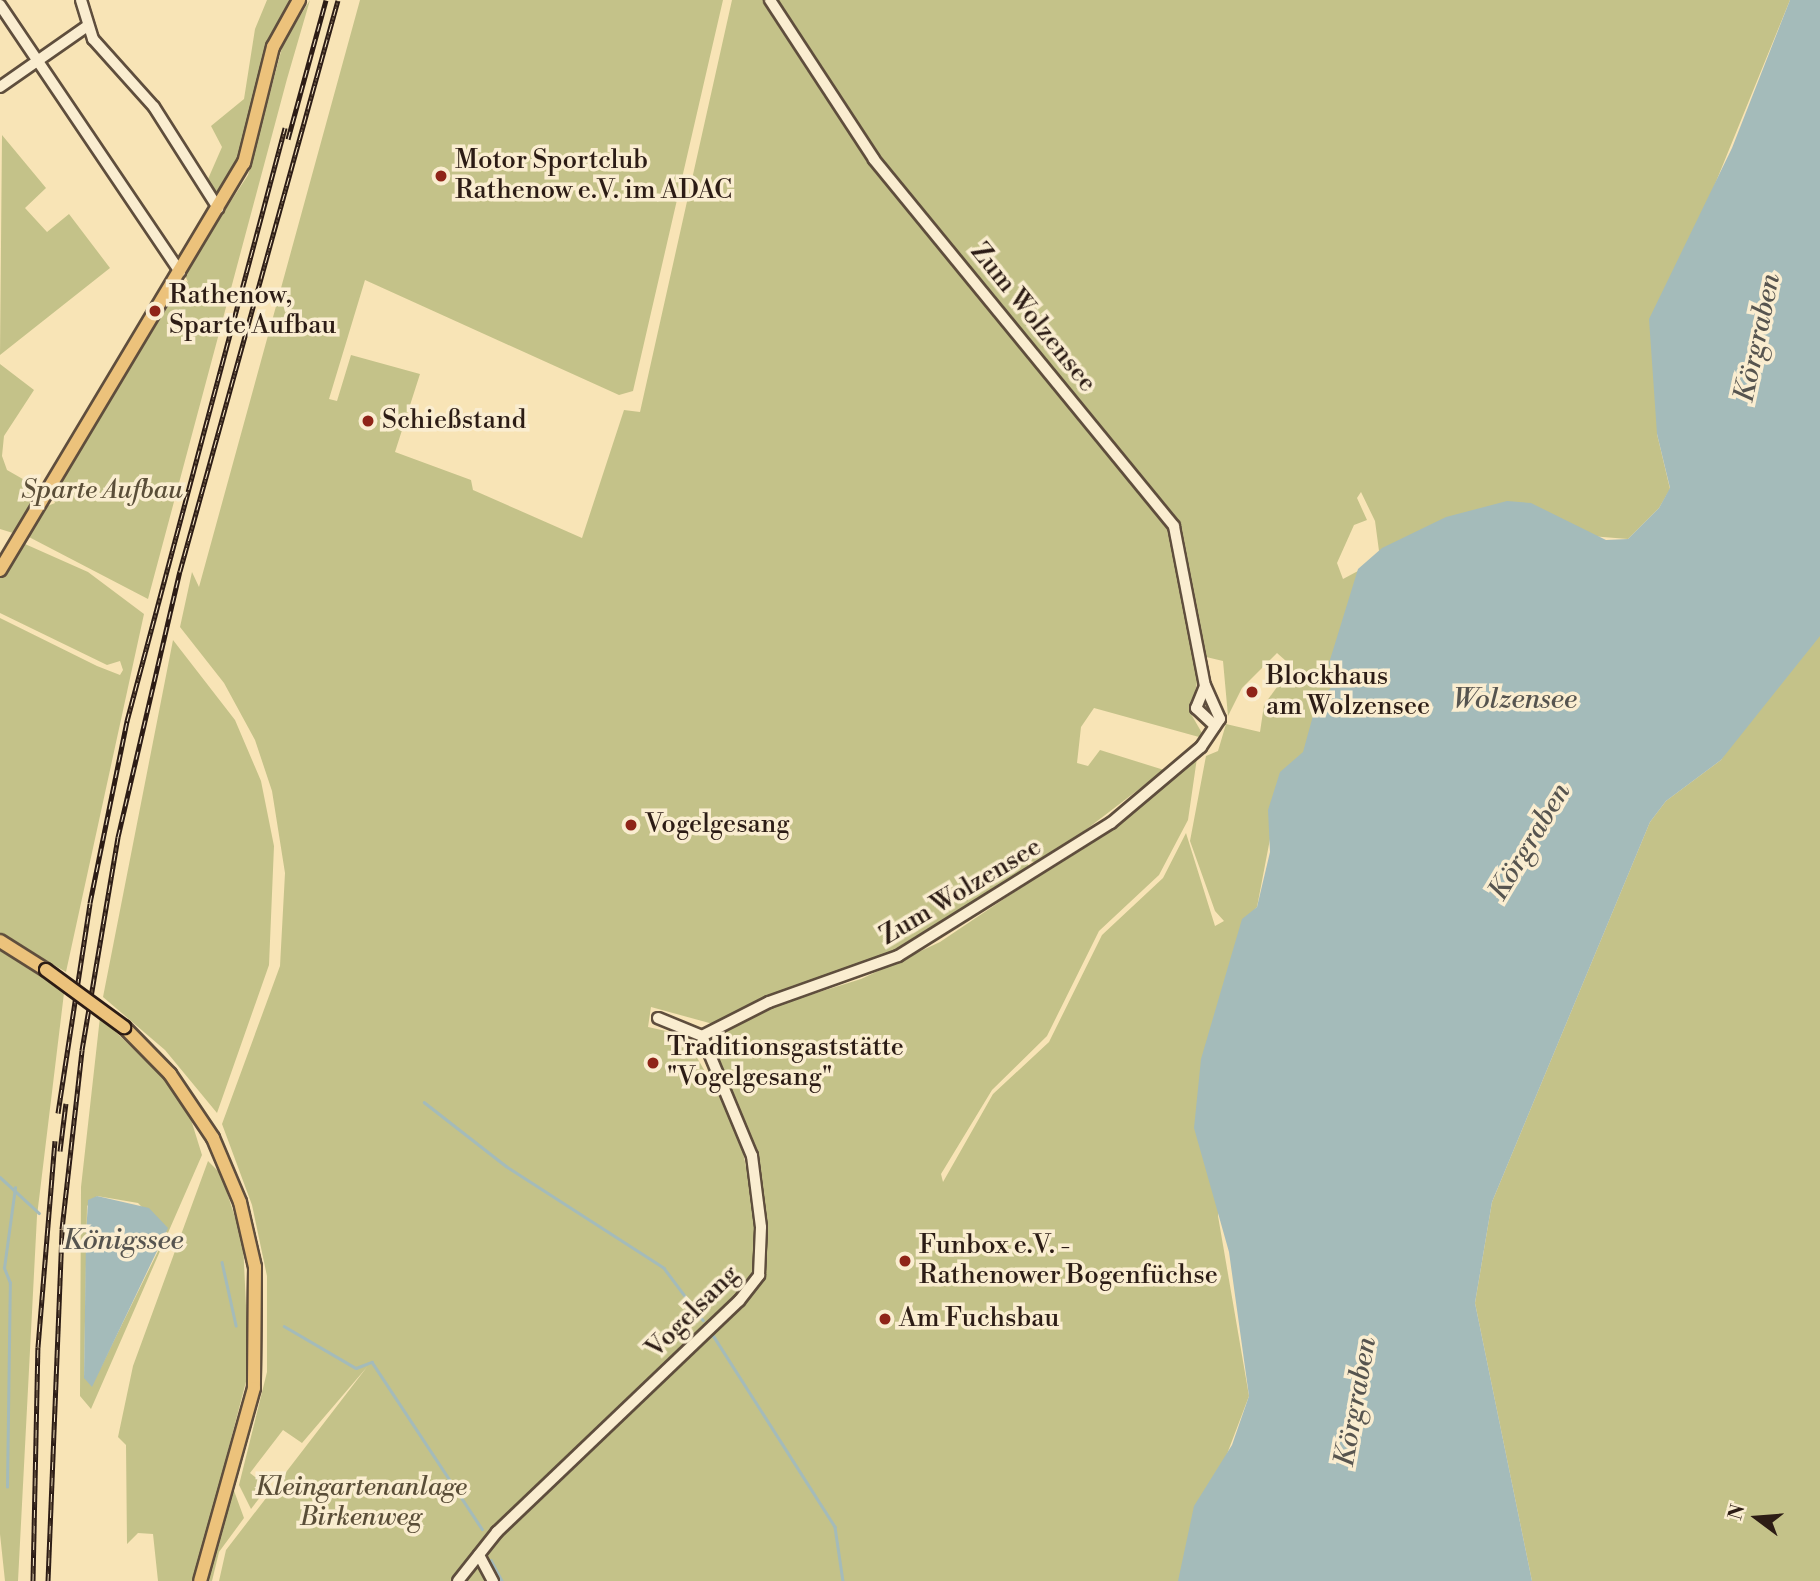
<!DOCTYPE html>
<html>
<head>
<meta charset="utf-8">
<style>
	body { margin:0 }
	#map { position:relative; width:1820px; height:1581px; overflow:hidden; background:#f8e4b6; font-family:"Libre Bodoni",serif }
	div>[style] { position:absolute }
	.green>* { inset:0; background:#c4c289 }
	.water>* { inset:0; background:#a4bbba }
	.stream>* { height:2.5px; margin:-1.25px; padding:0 1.25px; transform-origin:1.25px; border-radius:1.25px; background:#a4bbba }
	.roads { filter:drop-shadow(2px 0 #5f4e3d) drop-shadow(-2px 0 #5f4e3d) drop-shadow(0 2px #5f4e3d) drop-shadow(0 -2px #5f4e3d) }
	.minor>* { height:10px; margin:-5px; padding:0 5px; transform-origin:5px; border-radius:5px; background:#faedd0 }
	.major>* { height:12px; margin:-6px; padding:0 6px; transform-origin:6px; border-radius:6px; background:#ecc27b }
	.rail>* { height:5px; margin-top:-2.5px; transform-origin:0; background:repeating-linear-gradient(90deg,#faedd0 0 8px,#2c1c15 0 16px); box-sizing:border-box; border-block:2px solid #2c1c15 }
	.bridges { filter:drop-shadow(2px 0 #2c1c15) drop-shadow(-2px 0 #2c1c15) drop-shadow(0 2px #2c1c15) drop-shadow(0 -2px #2c1c15) }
	.major-bridge>* { height:12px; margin:-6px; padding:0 6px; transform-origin:6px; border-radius:6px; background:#ecc27b }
	.dots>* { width:19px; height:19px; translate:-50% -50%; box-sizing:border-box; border:4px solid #faedd0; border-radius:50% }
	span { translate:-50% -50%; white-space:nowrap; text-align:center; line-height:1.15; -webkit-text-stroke:7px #faedd0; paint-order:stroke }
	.poi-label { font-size:26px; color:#2c1c15 }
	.left { translate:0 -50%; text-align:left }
	.street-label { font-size:26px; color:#2c1c15 }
	.park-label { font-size:26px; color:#5a4e38; font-style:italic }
	.water-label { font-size:28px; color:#56544f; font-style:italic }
	.north { position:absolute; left:1722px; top:1483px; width:70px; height:70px; -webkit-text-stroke:5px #faedd0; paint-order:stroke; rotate:286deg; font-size:19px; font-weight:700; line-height:28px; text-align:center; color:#2c1c15 }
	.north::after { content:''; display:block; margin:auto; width:24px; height:32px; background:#2c1c15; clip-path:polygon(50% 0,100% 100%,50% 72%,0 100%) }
</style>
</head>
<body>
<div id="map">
	<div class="green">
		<i style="clip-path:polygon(267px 0,289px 0,271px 40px,241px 156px,218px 196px,208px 179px,222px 147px,211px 126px,244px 99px,255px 29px)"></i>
		<i style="clip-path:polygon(310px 0,287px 79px,148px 599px,27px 536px,45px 507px,55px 503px,51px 494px,180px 279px,188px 282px,184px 273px,248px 175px,283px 44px)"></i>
		<i style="clip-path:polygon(360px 0,723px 0,633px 391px,619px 395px,365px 280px,329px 399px,337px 401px,351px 355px,420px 374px,395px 452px,471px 480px,473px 490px,582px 538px,624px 410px,640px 412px,732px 0,765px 0,874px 163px,1171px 526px,1198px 677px,1191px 714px,1202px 733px,1199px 737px,1094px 708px,1081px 727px,1077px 763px,1088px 766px,1100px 750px,1164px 770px,1041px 864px,1027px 860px,1030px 872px,898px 953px,792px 986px,713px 1024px,651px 1007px,648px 1027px,684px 1035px,738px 1129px,759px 1228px,756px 1274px,495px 1529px,453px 1581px,219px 1581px,226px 1550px,367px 1367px,302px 1443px,283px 1430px,250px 1473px,268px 1487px,251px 1509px,239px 1485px,267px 1372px,267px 1276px,252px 1205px,222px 1124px,280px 966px,285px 873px,272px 791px,255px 740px,224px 683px,180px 627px,192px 572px,199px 587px)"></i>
		<i style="clip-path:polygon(774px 0,1790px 0,1700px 221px,1657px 434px,1670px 489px,1659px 508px,1628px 539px,1462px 526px,1379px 551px,1375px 521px,1361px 492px,1357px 498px,1367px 520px,1354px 525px,1337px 563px,1343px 579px,1358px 571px,1365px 583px,1348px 650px,1270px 839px,1257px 907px,1248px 916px,1218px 1216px,1249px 1396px,1179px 1581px,463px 1581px,500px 1535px,741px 1304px,763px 1274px,766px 1230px,757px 1153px,713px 1061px,718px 1036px,768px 1008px,861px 979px,940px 942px,1117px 823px,1197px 758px,1188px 820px,1159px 875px,1099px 931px,1047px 1036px,992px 1090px,941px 1174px,943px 1182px,993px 1094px,1049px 1042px,1102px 935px,1163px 878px,1186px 833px,1215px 926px,1224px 921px,1215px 911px,1190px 841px,1206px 756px,1218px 751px,1226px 724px,1260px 732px,1264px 705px,1287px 673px,1280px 669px,1286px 661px,1277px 653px,1242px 688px,1228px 716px,1223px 661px,1202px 656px,1176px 523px,876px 159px)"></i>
		<i style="clip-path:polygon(2px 135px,46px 188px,25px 208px,47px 232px,69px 214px,110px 268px,0 355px)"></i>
		<i style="clip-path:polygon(0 364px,34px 390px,4px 436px,2px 456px,7px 470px,42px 490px,13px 533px,0 529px)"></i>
		<i style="clip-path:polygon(25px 544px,88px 572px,144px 614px,66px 972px,0 934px,0 618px,97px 666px,120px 675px,123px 670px,120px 661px,107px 665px,0 613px,0 578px)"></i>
		<i style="clip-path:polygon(1820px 603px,1820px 1581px,1532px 1581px,1475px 1303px,1492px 1202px,1650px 822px,1666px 801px,1721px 760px)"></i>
		<i style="clip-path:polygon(173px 640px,235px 720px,261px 781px,274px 846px,269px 965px,217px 1113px,165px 1050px,103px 997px)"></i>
		<i style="clip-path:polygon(0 948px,64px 993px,37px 1216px,18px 1581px,5px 1581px,0 1534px)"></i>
		<i style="clip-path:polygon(evenodd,100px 1017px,170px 1084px,188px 1110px,202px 1155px,91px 1409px,80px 1396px,81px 1187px,100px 1017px,97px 1196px,138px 1203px,167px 1233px,101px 1367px,84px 1378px,87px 1206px,97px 1196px)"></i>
		<i style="clip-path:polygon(208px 1161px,221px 1174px,243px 1242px,249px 1370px,194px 1581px,158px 1581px,153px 1534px,138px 1533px,127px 1544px,126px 1445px,118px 1437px,133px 1366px)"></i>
		<i style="clip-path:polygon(233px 1488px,244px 1518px,219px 1552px,212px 1581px,206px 1581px)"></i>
	</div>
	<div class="water">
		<i style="clip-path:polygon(1790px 0,1820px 0,1820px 636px,1721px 760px,1666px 801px,1650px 822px,1492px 1202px,1475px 1303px,1532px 1581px,1178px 1581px,1194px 1506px,1232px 1445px,1249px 1396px,1229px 1252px,1194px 1128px,1201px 1059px,1242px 919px,1257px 907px,1270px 852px,1268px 810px,1280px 772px,1303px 752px,1317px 701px,1334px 685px,1329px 663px,1358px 569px,1382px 548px,1446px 517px,1507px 501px,1531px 503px,1606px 540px,1628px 539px,1659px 508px,1670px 488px,1657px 434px,1649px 319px,1732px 148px)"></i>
		<i style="clip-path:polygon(97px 1196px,149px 1208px,168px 1228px,92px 1387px,84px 1378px,86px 1237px,88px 1200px)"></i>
	</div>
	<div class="stream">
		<i style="left:424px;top:1102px;width:104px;rotate:38deg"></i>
		<i style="left:506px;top:1166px;width:188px;rotate:32.8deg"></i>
		<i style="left:664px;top:1268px;width:65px;rotate:53.1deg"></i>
		<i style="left:0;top:1177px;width:53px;rotate:42.7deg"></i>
		<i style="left:222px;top:1262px;width:65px;rotate:77.5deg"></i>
		<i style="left:284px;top:1326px;width:83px;rotate:30.3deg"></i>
		<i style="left:356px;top:1368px;width:17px;rotate:-21deg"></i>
		<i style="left:372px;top:1362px;width:200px;rotate:56.6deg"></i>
		<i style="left:711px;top:1332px;width:231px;rotate:57.5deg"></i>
		<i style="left:835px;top:1527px;width:55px;rotate:81.6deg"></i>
		<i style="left:7px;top:1487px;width:204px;rotate:-89.2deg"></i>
		<i style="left:10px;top:1283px;width:16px;rotate:-112deg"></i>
		<i style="left:4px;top:1268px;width:81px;rotate:-82.2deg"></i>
		<i style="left:491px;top:1560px;width:24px;rotate:62deg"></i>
	</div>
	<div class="roads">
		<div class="minor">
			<i style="left:81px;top:0;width:41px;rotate:72.9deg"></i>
			<i style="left:93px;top:39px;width:91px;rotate:48.1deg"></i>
			<i style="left:154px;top:107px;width:120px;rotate:57.6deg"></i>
			<i style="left:0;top:5px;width:322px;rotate:56deg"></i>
			<i style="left:0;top:87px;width:105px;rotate:-34.9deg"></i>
			<i style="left:1205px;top:686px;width:24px;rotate:112deg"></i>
			<i style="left:1196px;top:708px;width:26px;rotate:43deg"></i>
			<i style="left:658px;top:1018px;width:48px;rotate:22.2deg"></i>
			<i style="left:702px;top:1036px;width:75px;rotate:-26.9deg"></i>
			<i style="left:769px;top:1002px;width:137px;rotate:-19.6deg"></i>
			<i style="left:898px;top:956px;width:251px;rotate:-32deg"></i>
			<i style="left:1111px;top:823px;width:118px;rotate:-40.2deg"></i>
			<i style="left:1201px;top:747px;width:34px;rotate:-56deg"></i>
			<i style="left:1220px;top:719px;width:36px;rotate:-114deg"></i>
			<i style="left:1205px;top:686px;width:163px;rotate:-101deg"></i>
			<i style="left:1174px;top:526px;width:474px;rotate:-129.3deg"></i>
			<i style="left:874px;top:159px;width:190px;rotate:-123.2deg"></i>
			<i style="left:479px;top:1555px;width:30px;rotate:62deg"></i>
			<i style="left:458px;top:1581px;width:63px;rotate:-51.5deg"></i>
			<i style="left:497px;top:1532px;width:335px;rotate:-43.7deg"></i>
			<i style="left:739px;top:1301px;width:33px;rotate:-52deg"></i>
			<i style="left:759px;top:1275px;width:48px;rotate:-87.6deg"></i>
			<i style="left:761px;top:1227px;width:72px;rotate:-97.2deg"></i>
			<i style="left:752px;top:1156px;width:130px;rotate:-112.6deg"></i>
		</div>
		<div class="major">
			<i style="left:0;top:570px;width:475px;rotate:-59.1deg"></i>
			<i style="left:244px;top:163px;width:120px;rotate:-76deg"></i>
			<i style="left:273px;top:47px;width:54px;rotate:-61deg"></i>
			<i style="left:0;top:941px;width:54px;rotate:32.2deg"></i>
			<i style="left:124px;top:1027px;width:66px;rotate:45.6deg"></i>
			<i style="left:170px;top:1074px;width:77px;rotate:56.1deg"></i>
			<i style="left:213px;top:1138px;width:69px;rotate:67.1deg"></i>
			<i style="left:240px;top:1202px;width:67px;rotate:77deg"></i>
			<i style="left:255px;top:1267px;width:121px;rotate:90.5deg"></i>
			<i style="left:254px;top:1388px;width:200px;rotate:105.6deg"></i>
		</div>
	</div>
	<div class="rail">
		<i style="left:288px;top:139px;width:144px;rotate:-74.7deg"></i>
		<i style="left:58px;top:1113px;width:212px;rotate:-81.3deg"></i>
		<i style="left:90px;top:903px;width:186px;rotate:-78.5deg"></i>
		<i style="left:127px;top:721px;width:614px;rotate:-75.08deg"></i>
		<i style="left:60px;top:1151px;width:48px;rotate:-82.9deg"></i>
		<i style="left:33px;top:1581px;width:234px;rotate:-88.8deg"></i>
		<i style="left:38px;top:1347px;width:207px;rotate:-85.3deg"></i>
		<i style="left:48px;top:1581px;width:352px;rotate:-87.7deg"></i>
		<i style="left:62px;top:1229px;width:180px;rotate:-83.6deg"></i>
		<i style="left:82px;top:1050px;width:216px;rotate:-80.4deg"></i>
		<i style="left:118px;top:837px;width:273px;rotate:-76.9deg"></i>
		<i style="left:180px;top:571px;width:592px;rotate:-74.53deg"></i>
	</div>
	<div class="bridges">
		<div class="major-bridge">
			<i style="left:46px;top:970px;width:97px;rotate:36.2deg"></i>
		</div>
	</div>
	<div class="dots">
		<i style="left:441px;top:176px;background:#8f2418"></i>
		<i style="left:155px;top:311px;background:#8f2418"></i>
		<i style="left:368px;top:421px;background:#8f2418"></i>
		<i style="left:1252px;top:692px;background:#8f2418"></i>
		<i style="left:631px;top:825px;background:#8f2418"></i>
		<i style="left:653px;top:1063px;background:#8f2418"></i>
		<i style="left:905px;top:1261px;background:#8f2418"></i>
		<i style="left:885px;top:1319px;background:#8f2418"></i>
	</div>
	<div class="poi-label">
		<span class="left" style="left:455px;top:176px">Motor Sportclub<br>Rathenow e.V. im ADAC</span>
		<span class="left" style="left:169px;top:311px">Rathenow,<br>Sparte Aufbau</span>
		<span class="left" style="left:382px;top:421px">Schießstand</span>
		<span class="left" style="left:1266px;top:692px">Blockhaus<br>am Wolzensee</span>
		<span class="left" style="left:645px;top:825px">Vogelgesang</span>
		<span class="left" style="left:667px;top:1063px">Traditionsgaststätte<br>"Vogelgesang"</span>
		<span class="left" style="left:919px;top:1261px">Funbox e.V. -<br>Rathenower Bogenfüchse</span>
		<span class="left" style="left:899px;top:1319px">Am Fuchsbau</span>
	</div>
	<div class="street-label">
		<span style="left:1033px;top:318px;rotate:51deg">Zum Wolzensee</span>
		<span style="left:961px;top:892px;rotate:-31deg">Zum Wolzensee</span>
		<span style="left:693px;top:1312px;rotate:-45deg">Vogelsang</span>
	</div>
	<div class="park-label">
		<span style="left:102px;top:491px">Sparte Aufbau</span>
		<span style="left:361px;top:1503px">Kleingartenanlage<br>Birkenweg</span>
	</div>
	<div class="water-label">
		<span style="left:1758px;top:338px;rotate:-78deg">Körgraben</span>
		<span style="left:1515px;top:700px">Wolzensee</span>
		<span style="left:1530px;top:842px;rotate:-59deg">Körgraben</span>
		<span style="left:123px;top:1241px">Königssee</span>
		<span style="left:1356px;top:1402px;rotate:-80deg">Körgraben</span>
	</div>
	<div class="north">N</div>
</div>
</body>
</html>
